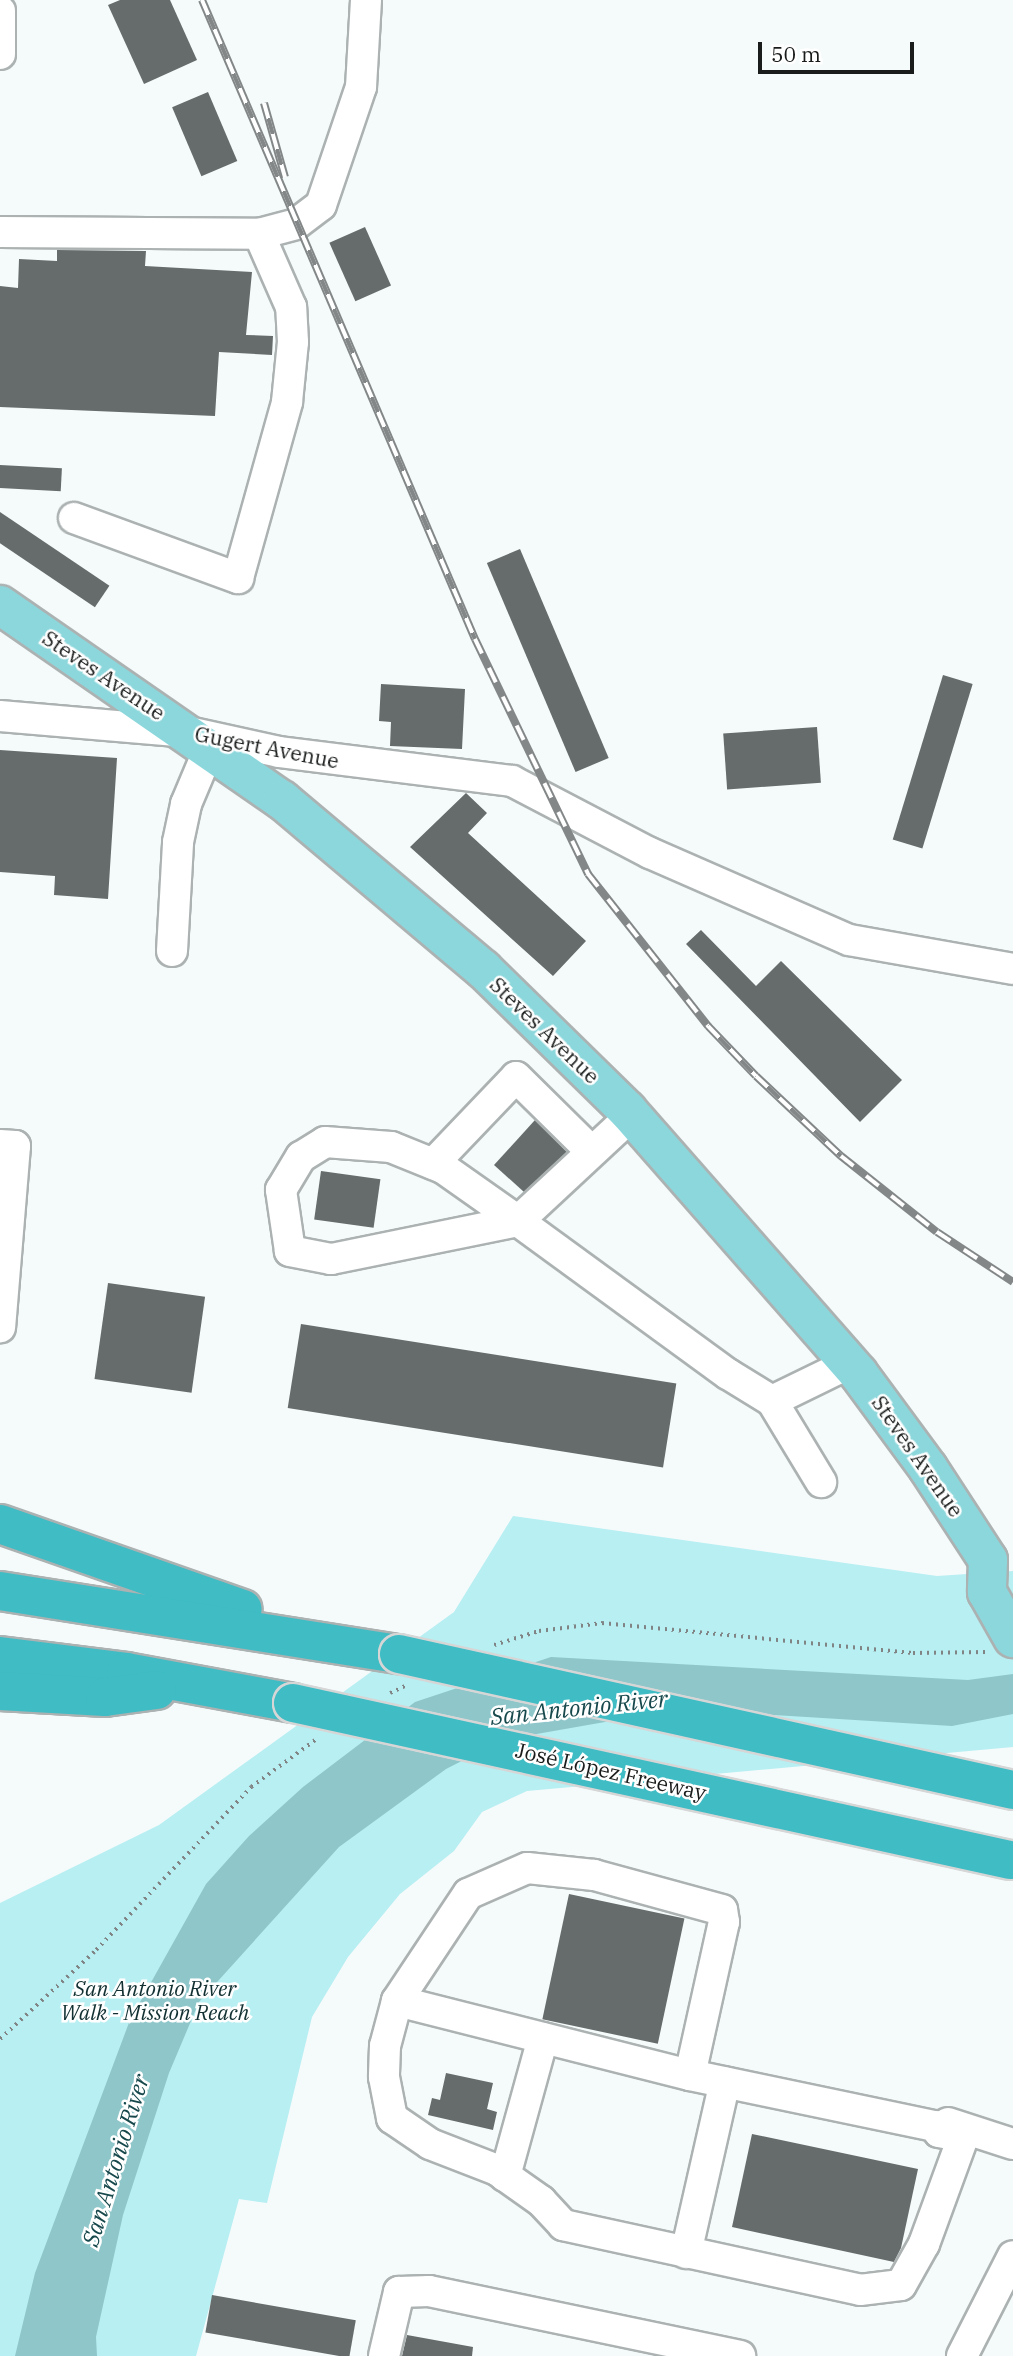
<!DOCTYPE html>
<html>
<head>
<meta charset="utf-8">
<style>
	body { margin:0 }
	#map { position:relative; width:1013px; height:2356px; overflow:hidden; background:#f5fafb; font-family:"IBM Plex Serif",serif }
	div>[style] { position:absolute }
	.green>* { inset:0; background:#b7eff2 }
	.water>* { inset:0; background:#8ec6ca }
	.building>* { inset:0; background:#666b6b; transform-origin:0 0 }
	.path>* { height:3.5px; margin-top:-1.75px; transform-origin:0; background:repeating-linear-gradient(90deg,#818485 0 2px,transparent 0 7px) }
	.roads { filter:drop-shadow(2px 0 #acb2b2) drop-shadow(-2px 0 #acb2b2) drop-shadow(0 2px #acb2b2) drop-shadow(0 -2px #acb2b2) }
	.minor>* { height:30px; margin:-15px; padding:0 15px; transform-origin:15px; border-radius:15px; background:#fff }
	.major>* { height:38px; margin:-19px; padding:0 19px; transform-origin:19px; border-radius:19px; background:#8cd7dc }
	.highway>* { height:38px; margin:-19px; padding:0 19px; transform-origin:19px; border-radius:19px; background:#3fbcc4 }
	.rail>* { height:8px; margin-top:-4px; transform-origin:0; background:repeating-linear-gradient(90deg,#fff 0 16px,#838787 0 32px); box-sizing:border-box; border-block:2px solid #838787 }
	.bridges { filter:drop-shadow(2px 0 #d6d6d6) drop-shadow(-2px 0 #d6d6d6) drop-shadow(0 2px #d6d6d6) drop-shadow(0 -2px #d6d6d6) }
	.highway-bridge>* { height:38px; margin:-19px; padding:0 19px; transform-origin:19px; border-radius:19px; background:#3fbcc4 }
	span { translate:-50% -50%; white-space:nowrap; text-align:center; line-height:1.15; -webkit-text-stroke:5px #fff; paint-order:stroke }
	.street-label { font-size:21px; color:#1a1c1c }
	.park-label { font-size:21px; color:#123032; font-style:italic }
	.water-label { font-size:23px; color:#16484c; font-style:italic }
	.scale { position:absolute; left:758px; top:42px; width:156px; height:32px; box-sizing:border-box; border:4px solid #1a1c1c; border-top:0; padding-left:9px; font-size:21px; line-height:24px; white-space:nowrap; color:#1a1c1c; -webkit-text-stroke:5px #fff; paint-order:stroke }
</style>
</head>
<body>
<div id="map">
	<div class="green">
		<i style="clip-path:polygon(513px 1516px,937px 1576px,1013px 1571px,1013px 1747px,527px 1791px,482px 1812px,454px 1851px,400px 1894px,348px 1957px,312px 2017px,267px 2203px,239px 2199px,196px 2356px,0 2356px,0 1903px,159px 1825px,454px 1612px)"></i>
	</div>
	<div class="water">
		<i style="clip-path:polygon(551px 1657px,968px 1680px,1013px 1674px,1013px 1714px,952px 1726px,679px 1709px,503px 1740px,446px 1769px,339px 1847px,199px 2002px,169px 2073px,123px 2215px,96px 2337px,97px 2356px,15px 2356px,35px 2273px,130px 2020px,206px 1884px,249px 1836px,303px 1787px,415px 1702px)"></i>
	</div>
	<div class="building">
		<i style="clip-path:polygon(120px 0,170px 0,197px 60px,144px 84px,108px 5px)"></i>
		<i style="left:208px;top:92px;width:75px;height:39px;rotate:67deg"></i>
		<i style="left:365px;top:227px;width:64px;height:39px;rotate:66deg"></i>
		<i style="clip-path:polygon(57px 250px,146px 251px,145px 266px,252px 272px,246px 335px,273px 336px,272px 355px,219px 352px,215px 416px,0 407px,0 286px,18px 288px,19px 259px,57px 261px)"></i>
		<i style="left:0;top:465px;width:62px;height:23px;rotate:3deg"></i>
		<i style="left:0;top:512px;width:132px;height:26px;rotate:34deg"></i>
		<i style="left:520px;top:549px;width:227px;height:36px;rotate:67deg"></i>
		<i style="left:943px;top:675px;width:31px;height:172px;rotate:17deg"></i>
		<i style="clip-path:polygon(381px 684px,465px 689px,462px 749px,390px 746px,391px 722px,379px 721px)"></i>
		<i style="left:817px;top:727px;width:56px;height:94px;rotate:86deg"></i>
		<i style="clip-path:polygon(0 750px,117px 758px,108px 899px,54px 895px,55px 876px,0 872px)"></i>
		<i style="clip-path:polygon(466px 793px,487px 813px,468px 833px,586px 941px,553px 976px,410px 847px)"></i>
		<i style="clip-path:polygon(701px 930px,756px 986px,781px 961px,902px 1080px,860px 1122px,686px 944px)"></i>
		<i style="clip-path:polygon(535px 1120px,567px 1152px,524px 1192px,494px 1165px)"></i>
		<i style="left:321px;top:1171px;width:60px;height:49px;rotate:8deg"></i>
		<i style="left:108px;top:1283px;width:98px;height:97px;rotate:8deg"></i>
		<i style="left:301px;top:1324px;width:380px;height:85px;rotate:9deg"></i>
		<i style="left:569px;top:1894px;width:118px;height:128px;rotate:12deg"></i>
		<i style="clip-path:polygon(446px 2073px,493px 2083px,487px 2109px,497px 2112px,493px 2130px,428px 2115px,432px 2098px,440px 2100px)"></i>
		<i style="clip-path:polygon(752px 2134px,918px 2169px,901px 2248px,894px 2262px,732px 2227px)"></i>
		<i style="left:212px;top:2295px;width:146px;height:38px;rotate:10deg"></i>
		<i style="clip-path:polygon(407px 2335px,473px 2347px,472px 2356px,402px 2356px)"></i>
	</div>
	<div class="path">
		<i style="left:494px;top:1645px;width:47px;rotate:-17.3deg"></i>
		<i style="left:539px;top:1631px;width:64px;rotate:-7.2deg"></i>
		<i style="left:602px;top:1623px;width:312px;rotate:5.5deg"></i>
		<i style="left:913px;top:1653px;width:73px;rotate:-0.8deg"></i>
		<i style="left:390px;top:1693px;width:17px;rotate:-25deg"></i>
		<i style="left:0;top:2039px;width:131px;rotate:-42.8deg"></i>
		<i style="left:96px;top:1950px;width:225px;rotate:-46.4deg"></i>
		<i style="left:251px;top:1787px;width:83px;rotate:-36.2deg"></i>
	</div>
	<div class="roads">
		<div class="minor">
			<i style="left:0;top:11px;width:43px;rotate:90deg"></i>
			<i style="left:0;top:232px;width:259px;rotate:0.4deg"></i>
			<i style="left:259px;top:234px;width:38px;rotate:-15deg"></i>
			<i style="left:296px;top:224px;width:31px;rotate:-37deg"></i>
			<i style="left:321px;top:205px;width:125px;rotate:-71.3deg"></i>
			<i style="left:361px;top:87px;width:87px;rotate:-86.7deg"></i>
			<i style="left:74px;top:518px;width:175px;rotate:20.1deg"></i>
			<i style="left:238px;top:578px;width:183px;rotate:-74.4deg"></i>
			<i style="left:287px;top:402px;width:60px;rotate:-84.3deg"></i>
			<i style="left:293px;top:342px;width:35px;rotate:-93deg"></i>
			<i style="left:291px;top:307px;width:80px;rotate:-113.7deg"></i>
			<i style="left:0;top:716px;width:189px;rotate:4.9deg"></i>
			<i style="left:188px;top:732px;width:93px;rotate:12.4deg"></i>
			<i style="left:279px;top:752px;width:235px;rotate:7.1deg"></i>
			<i style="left:512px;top:781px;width:156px;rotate:27.6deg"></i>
			<i style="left:650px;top:853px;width:217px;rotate:23.6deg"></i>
			<i style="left:849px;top:940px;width:167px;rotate:10deg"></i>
			<i style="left:172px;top:951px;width:109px;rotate:-86.8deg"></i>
			<i style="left:178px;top:842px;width:39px;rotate:-78deg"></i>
			<i style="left:186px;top:804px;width:62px;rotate:-67.2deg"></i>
			<i style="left:632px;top:1115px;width:156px;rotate:137.1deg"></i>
			<i style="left:518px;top:1221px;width:191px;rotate:168.5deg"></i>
			<i style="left:331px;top:1259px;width:42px;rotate:-169deg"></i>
			<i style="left:290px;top:1251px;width:62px;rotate:-98.4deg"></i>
			<i style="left:281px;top:1190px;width:39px;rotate:-59deg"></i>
			<i style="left:301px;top:1157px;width:28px;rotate:-32deg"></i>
			<i style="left:325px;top:1142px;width:66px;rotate:4.3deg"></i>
			<i style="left:391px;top:1147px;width:56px;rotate:22deg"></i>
			<i style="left:443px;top:1168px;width:92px;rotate:35.2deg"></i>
			<i style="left:518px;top:1221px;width:260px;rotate:36.1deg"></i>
			<i style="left:728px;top:1374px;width:52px;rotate:31.5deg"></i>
			<i style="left:772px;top:1401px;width:87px;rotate:-26deg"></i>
			<i style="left:0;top:1145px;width:15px;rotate:4deg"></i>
			<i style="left:15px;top:1146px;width:182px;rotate:94.7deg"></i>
			<i style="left:433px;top:1164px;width:120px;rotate:-46.3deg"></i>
			<i style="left:516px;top:1077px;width:105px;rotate:44.6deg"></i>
			<i style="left:772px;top:1401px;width:95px;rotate:58.8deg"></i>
			<i style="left:397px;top:2001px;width:302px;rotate:14.2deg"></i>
			<i style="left:690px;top:2075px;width:250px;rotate:11.8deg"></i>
			<i style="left:935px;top:2126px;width:7px;rotate:56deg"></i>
			<i style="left:939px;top:2132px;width:16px;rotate:11deg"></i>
			<i style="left:955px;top:2135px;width:10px;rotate:-17deg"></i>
			<i style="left:690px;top:2075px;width:157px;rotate:-77.5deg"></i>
			<i style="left:724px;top:1922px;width:12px;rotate:-99deg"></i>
			<i style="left:722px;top:1910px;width:133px;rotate:-164.7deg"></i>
			<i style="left:594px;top:1875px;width:67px;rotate:-174deg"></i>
			<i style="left:527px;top:1868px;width:64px;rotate:156.2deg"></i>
			<i style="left:468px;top:1894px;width:128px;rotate:123.6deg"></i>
			<i style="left:397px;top:2001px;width:47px;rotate:104.9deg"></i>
			<i style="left:385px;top:2046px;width:31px;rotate:92deg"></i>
			<i style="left:384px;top:2077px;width:42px;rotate:79deg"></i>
			<i style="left:392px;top:2118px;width:46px;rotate:34.4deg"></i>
			<i style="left:430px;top:2144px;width:72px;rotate:21.2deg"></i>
			<i style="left:497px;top:2170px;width:54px;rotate:35.2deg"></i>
			<i style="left:541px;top:2201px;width:33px;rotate:47deg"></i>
			<i style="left:563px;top:2225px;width:304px;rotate:12.3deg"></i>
			<i style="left:860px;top:2290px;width:41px;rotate:-7deg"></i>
			<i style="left:901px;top:2285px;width:47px;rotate:-60.7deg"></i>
			<i style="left:924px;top:2244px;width:119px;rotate:-69.9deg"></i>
			<i style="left:948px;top:2123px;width:68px;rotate:17.9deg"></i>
			<i style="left:505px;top:2176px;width:143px;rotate:-74.6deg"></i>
			<i style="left:686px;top:2253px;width:175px;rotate:-77.2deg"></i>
			<i style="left:384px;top:2356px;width:66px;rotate:-76.8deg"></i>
			<i style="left:399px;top:2292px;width:30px;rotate:-2deg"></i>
			<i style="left:429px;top:2291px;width:318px;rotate:11.8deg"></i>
			<i style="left:962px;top:2356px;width:112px;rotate:-63deg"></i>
		</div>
		<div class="major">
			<i style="left:0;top:605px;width:343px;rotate:34.7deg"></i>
			<i style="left:282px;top:800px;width:263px;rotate:40.1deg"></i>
			<i style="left:483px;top:969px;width:202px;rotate:44.4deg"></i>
			<i style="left:627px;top:1110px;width:350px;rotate:48.7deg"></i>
			<i style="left:858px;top:1373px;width:118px;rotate:53.6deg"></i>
			<i style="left:928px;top:1468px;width:110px;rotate:56.9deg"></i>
			<i style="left:988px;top:1560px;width:32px;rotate:92deg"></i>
			<i style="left:987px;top:1592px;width:53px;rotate:60.5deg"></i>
		</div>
		<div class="highway">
			<i style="left:0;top:1524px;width:257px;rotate:19.3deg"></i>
			<i style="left:0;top:1591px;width:404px;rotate:9deg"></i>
			<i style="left:0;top:1656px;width:127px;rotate:7.2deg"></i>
			<i style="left:126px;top:1672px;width:170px;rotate:10.5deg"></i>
			<i style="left:0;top:1691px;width:105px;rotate:3.3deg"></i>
			<i style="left:105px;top:1697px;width:52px;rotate:-7.7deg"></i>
		</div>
	</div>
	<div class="rail">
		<i style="left:202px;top:0;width:695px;rotate:66.87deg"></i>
		<i style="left:475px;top:639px;width:261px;rotate:64.3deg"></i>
		<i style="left:588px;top:874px;width:194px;rotate:51.7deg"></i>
		<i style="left:708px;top:1026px;width:69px;rotate:46.2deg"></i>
		<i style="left:756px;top:1076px;width:117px;rotate:43.3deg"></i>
		<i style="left:841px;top:1156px;width:122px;rotate:38.4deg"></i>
		<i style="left:937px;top:1232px;width:91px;rotate:33.3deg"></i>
		<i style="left:264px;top:103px;width:77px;rotate:74.2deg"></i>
	</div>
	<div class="bridges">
		<div class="highway-bridge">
			<i style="left:399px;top:1654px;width:629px;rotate:12.49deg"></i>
			<i style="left:293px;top:1703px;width:734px;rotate:12.35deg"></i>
		</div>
	</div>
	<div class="street-label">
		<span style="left:104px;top:675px;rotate:34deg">Steves Avenue</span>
		<span style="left:267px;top:747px;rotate:11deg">Gugert Avenue</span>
		<span style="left:545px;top:1030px;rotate:44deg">Steves Avenue</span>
		<span style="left:918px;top:1456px;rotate:55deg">Steves Avenue</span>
		<span style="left:611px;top:1771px;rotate:13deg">José López Freeway</span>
	</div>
	<div class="park-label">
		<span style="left:155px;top:2000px">San Antonio River<br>Walk - Mission Reach</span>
	</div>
	<div class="water-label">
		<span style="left:579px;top:1707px;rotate:-6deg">San Antonio River</span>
		<span style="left:115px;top:2160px;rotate:-73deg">San Antonio River</span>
	</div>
	<div class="scale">50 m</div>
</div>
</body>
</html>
